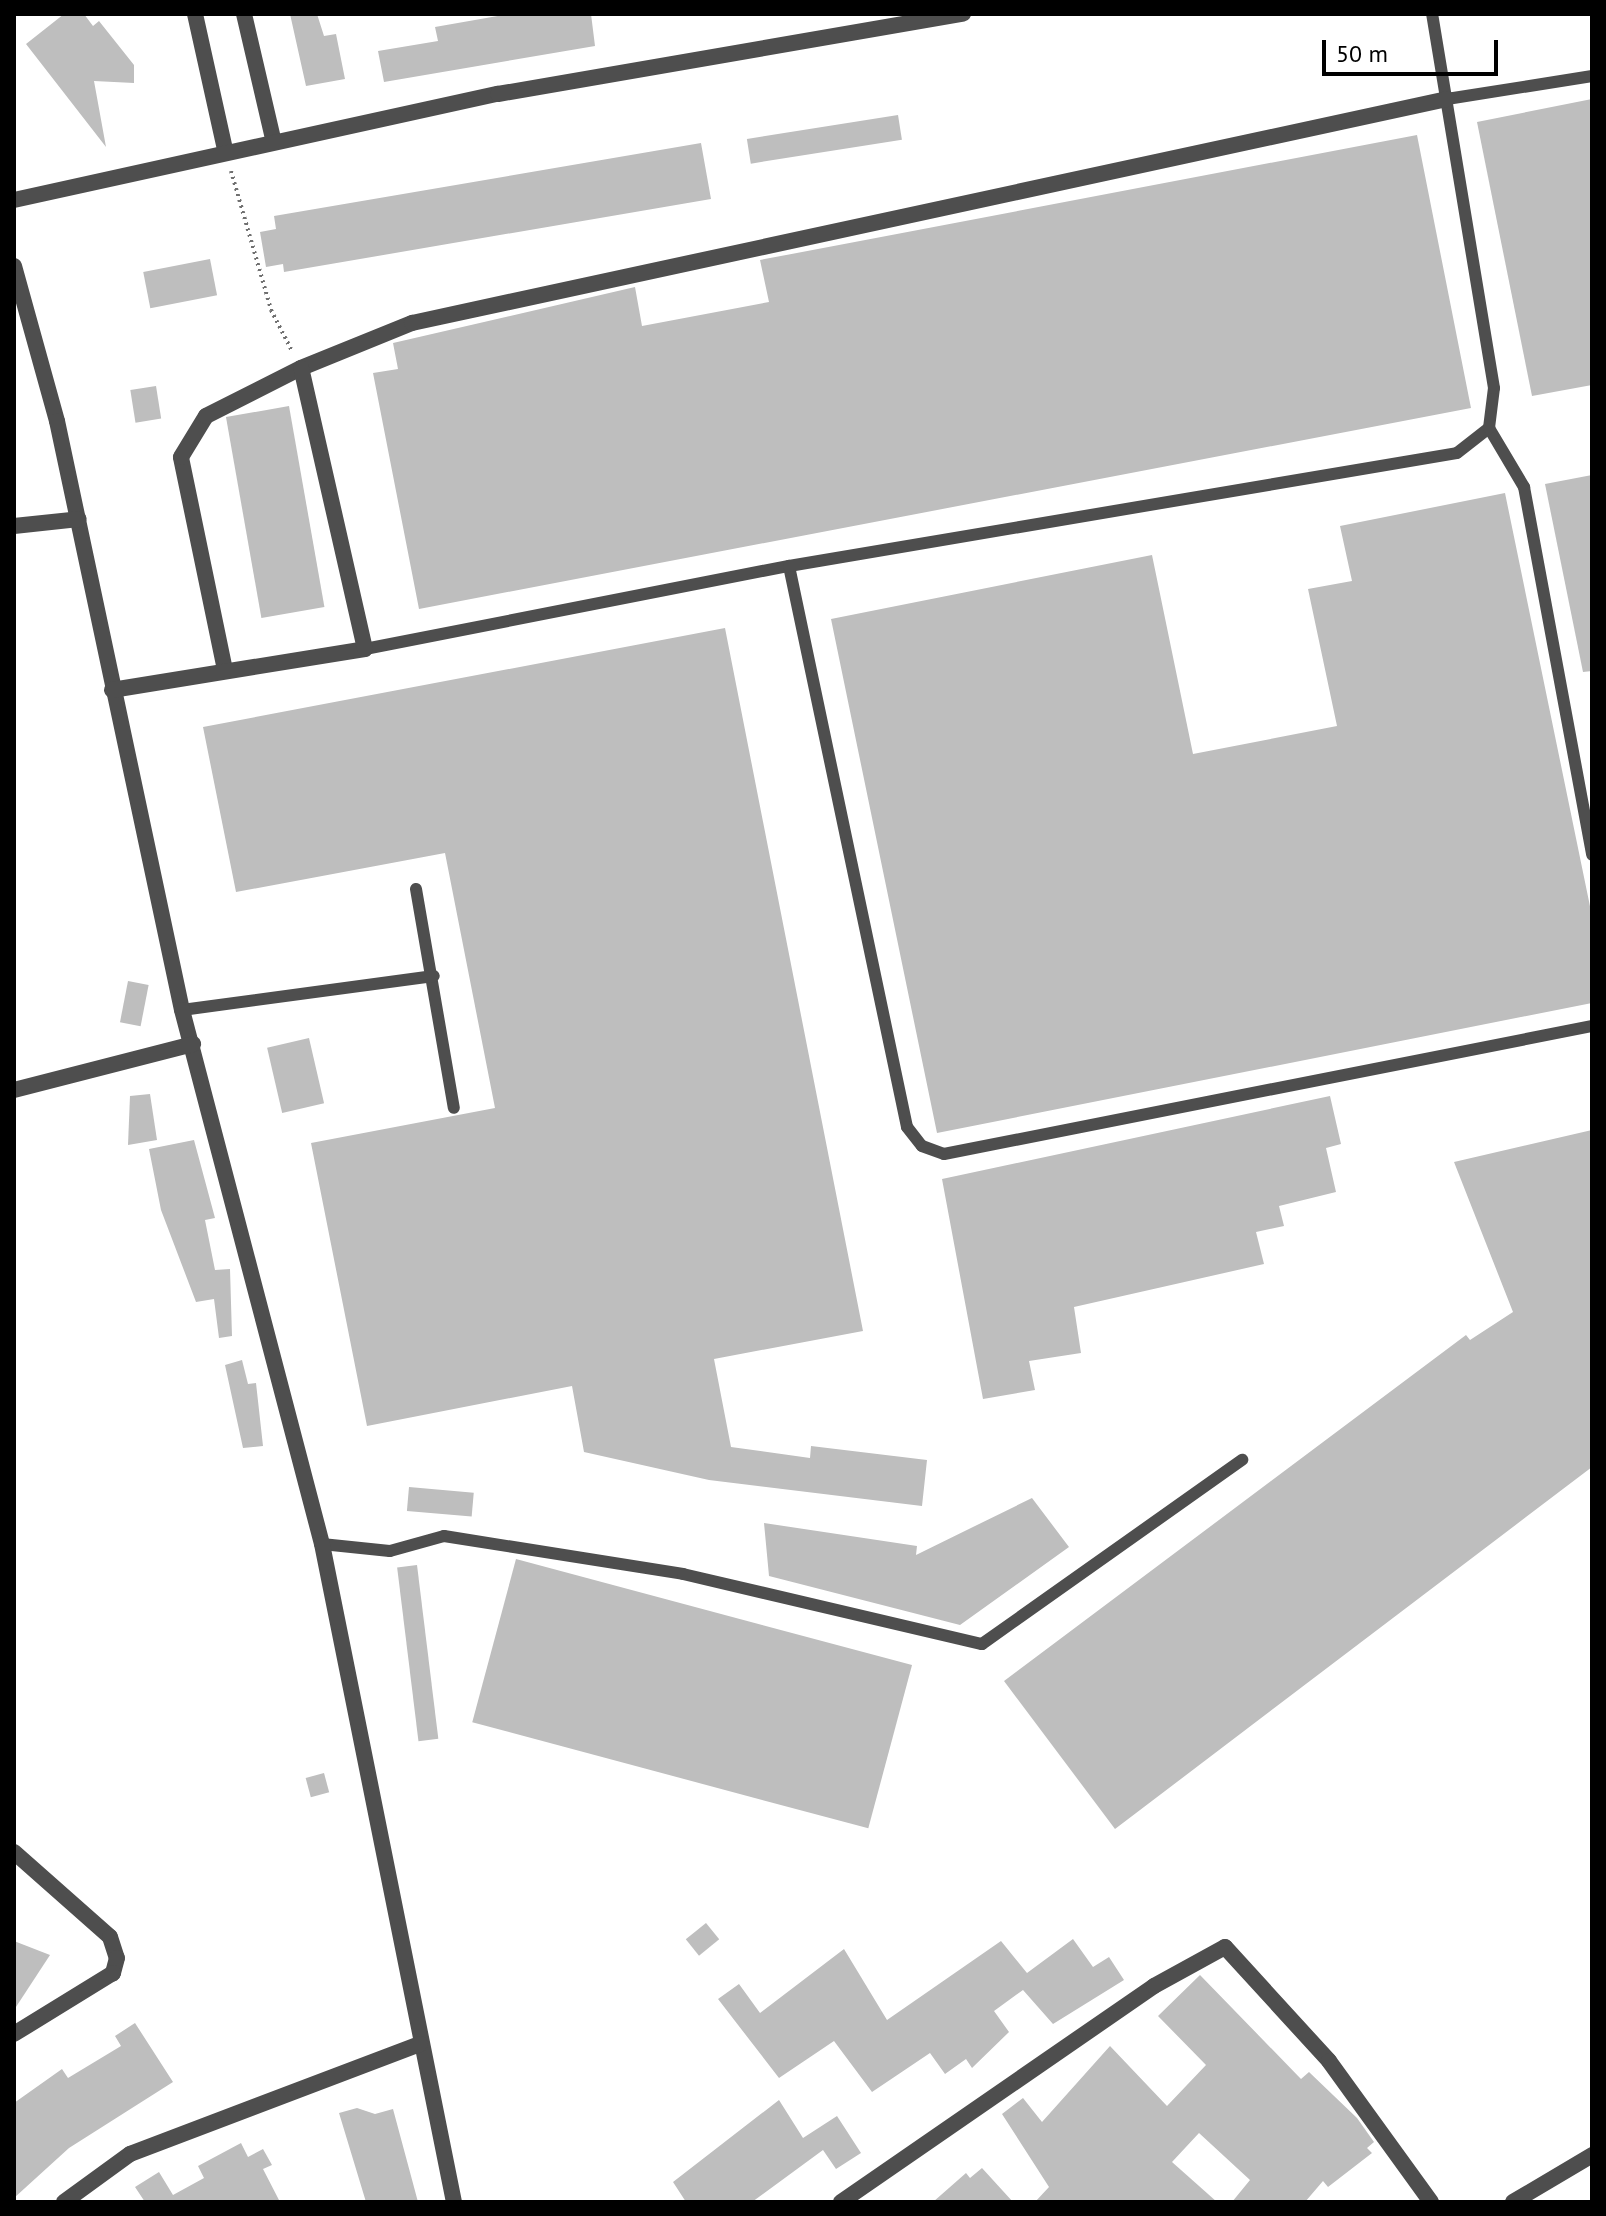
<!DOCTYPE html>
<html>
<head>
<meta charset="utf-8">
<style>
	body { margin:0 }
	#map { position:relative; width:1606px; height:2216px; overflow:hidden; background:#fff; font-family:"PT Sans",sans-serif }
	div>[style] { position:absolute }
	.building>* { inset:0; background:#bebebe; transform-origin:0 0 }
	.path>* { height:4px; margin-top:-2px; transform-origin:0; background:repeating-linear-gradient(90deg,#707070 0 2px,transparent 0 6px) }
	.lane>* { height:12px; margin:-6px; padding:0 6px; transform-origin:6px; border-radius:6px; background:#4e4e4e }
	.street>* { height:16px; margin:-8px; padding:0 8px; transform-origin:8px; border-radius:8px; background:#4e4e4e }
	span { translate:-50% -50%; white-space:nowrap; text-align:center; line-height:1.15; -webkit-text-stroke:6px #fff; paint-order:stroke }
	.frame { position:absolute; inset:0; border:16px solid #000; pointer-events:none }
	.scale { position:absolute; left:1322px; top:40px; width:176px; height:36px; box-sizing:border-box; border:4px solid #000; border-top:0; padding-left:10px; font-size:24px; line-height:28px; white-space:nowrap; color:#000; -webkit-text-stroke:6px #fff; paint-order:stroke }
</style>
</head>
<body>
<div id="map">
	<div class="building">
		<i style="clip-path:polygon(64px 14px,84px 14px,93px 26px,99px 21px,134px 65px,134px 83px,94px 81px,106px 147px,26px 44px)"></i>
		<i style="clip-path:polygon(290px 14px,317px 14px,324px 36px,336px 34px,345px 79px,306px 86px)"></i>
		<i style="clip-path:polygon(509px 14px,591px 14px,595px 46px,384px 82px,378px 51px,438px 41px,435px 27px)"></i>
		<i style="clip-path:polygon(1592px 99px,1592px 385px,1532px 396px,1477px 122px)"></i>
		<i style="left:898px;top:115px;width:25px;height:153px;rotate:81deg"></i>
		<i style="clip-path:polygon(1417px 135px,1471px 408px,419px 609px,373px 373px,398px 369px,393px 343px,635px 287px,642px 326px,769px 302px,760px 260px)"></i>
		<i style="clip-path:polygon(701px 143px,711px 199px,284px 272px,283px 264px,266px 267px,260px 232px,276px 229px,274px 216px)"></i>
		<i style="left:210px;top:259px;width:37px;height:68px;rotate:79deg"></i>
		<i style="left:156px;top:386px;width:33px;height:26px;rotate:81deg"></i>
		<i style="left:289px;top:406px;width:204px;height:64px;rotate:80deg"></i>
		<i style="clip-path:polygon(1592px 475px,1592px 671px,1583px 672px,1545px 484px)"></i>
		<i style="clip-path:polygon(1505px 493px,1592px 916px,1592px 1003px,937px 1133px,831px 619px,1152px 555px,1193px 754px,1337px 726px,1308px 589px,1352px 581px,1340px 526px)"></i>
		<i style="clip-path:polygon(725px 628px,863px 1331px,714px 1359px,731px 1447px,810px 1458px,811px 1446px,927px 1460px,922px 1506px,709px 1480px,584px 1452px,572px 1386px,367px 1426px,311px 1143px,495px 1108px,445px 853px,236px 892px,203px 727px)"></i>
		<i style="left:128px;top:981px;width:21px;height:42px;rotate:11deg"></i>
		<i style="left:309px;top:1038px;width:67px;height:43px;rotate:77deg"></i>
		<i style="clip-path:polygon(150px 1094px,157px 1140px,128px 1145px,130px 1096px)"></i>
		<i style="clip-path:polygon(1330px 1096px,1341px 1144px,1326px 1148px,1336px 1192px,1279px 1206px,1284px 1226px,1256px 1232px,1264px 1264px,1074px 1307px,1081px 1353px,1029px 1361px,1035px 1390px,983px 1399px,942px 1179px)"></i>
		<i style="clip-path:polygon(1592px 1130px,1592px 1467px,1115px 1829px,1004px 1681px,1466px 1335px,1470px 1340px,1513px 1312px,1454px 1162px)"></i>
		<i style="clip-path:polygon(194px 1140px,215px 1218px,205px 1220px,215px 1270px,230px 1269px,232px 1336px,219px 1338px,214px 1299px,196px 1302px,161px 1210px,149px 1149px)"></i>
		<i style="clip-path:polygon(242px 1360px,248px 1384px,256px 1383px,263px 1446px,243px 1448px,225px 1365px)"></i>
		<i style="left:409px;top:1487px;width:65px;height:24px;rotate:5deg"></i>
		<i style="clip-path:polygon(1032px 1498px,1069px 1547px,960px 1625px,769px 1576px,764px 1523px,917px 1546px,916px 1555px)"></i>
		<i style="left:516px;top:1559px;width:410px;height:169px;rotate:15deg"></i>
		<i style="left:417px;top:1565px;width:175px;height:20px;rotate:83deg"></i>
		<i style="left:324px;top:1773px;width:20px;height:19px;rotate:75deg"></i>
		<i style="left:706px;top:1923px;width:21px;height:26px;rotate:51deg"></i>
		<i style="clip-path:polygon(1073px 1939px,1093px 1967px,1109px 1957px,1124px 1980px,1053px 2024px,1023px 1990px,994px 2011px,1009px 2032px,972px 2068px,966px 2059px,945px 2074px,930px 2053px,872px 2092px,834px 2041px,779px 2078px,718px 1999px,739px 1984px,760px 2013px,844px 1949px,887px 2020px,1001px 1941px,1027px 1973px)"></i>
		<i style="clip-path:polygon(14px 1941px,50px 1955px,14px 2010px)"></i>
		<i style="clip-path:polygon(1200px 1975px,1301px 2079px,1309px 2072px,1357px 2118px,1374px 2142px,1367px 2148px,1372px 2153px,1328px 2187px,1323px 2181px,1305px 2202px,1232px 2202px,1250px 2180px,1199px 2133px,1172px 2162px,1217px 2202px,1035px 2202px,1049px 2187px,1002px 2114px,1023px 2098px,1042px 2122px,1110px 2046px,1167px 2106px,1206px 2065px,1158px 2016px)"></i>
		<i style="clip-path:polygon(135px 2023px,173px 2082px,69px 2148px,14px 2198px,14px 2103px,62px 2069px,68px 2078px,121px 2046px,115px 2036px)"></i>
		<i style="clip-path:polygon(779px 2100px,803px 2138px,837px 2116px,861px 2153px,836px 2169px,823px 2150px,752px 2202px,686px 2202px,673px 2182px)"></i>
		<i style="clip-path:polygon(357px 2108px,375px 2114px,393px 2109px,418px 2202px,366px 2202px,339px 2113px)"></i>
		<i style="clip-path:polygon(241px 2143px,248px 2157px,263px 2149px,272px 2165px,263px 2169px,280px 2202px,145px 2202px,135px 2187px,159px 2172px,173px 2195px,204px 2178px,198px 2166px)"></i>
		<i style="clip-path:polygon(982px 2168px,1013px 2202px,933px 2202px,966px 2173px,970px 2178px)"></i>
	</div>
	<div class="path">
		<i style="left:231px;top:171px;width:145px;rotate:73.9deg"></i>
		<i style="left:271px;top:310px;width:46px;rotate:62.9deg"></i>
	</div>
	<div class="lane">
		<i style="left:1447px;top:99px;width:147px;rotate:-9deg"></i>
		<i style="left:1489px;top:428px;width:69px;rotate:59.3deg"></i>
		<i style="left:1524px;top:487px;width:374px;rotate:79.5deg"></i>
		<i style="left:789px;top:566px;width:573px;rotate:78.12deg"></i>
		<i style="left:907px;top:1127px;width:24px;rotate:52deg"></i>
		<i style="left:922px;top:1146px;width:23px;rotate:20deg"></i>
		<i style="left:944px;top:1154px;width:661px;rotate:-11.17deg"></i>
		<i style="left:365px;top:649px;width:432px;rotate:-11.1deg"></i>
		<i style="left:789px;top:566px;width:677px;rotate:-9.6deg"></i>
		<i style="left:1457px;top:453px;width:41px;rotate:-38deg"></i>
		<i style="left:1489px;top:428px;width:40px;rotate:-82.9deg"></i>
		<i style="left:1494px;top:388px;width:379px;rotate:-99.4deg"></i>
		<i style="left:416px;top:889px;width:222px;rotate:80.2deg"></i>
		<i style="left:182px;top:1010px;width:254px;rotate:-7.7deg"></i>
		<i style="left:322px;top:1544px;width:68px;rotate:5.9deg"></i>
		<i style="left:390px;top:1551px;width:56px;rotate:-15.5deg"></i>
		<i style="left:444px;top:1536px;width:242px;rotate:9deg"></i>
		<i style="left:683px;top:1574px;width:307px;rotate:13.2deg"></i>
		<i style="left:982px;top:1644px;width:319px;rotate:-35.3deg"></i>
	</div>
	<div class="street">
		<i style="left:195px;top:14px;width:138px;rotate:77.5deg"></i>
		<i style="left:244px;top:14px;width:128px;rotate:76.9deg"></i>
		<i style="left:14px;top:200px;width:495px;rotate:-12.4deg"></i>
		<i style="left:498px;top:94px;width:472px;rotate:-9.8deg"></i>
		<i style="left:14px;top:266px;width:161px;rotate:74.5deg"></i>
		<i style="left:57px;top:421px;width:602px;rotate:78.02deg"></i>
		<i style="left:182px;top:1010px;width:552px;rotate:75.31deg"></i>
		<i style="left:322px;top:1544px;width:671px;rotate:78.66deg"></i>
		<i style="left:14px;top:526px;width:65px;rotate:-6.1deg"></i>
		<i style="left:225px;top:670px;width:217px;rotate:-101.7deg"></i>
		<i style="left:181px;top:457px;width:48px;rotate:-58.6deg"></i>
		<i style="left:206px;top:416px;width:106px;rotate:-26.8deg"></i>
		<i style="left:301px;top:368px;width:120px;rotate:-22.1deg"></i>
		<i style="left:412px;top:323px;width:1059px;rotate:-12.21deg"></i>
		<i style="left:112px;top:690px;width:256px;rotate:-9.2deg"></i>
		<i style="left:365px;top:649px;width:288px;rotate:-102.8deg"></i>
		<i style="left:14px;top:1090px;width:185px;rotate:-14.4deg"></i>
		<i style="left:14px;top:1852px;width:128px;rotate:41.5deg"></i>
		<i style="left:110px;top:1937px;width:22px;rotate:72deg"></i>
		<i style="left:117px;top:1958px;width:16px;rotate:105deg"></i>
		<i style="left:113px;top:1973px;width:116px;rotate:148.4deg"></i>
		<i style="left:64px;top:2202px;width:82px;rotate:-36deg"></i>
		<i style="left:130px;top:2154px;width:310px;rotate:-20.8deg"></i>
		<i style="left:841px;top:2202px;width:380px;rotate:-34.6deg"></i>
		<i style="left:1154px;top:1986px;width:81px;rotate:-28.8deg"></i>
		<i style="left:1225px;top:1947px;width:154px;rotate:47.6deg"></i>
		<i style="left:1329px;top:2061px;width:174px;rotate:54.1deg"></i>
		<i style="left:1513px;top:2202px;width:92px;rotate:-30.7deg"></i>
	</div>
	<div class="frame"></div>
	<div class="scale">50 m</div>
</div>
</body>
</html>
